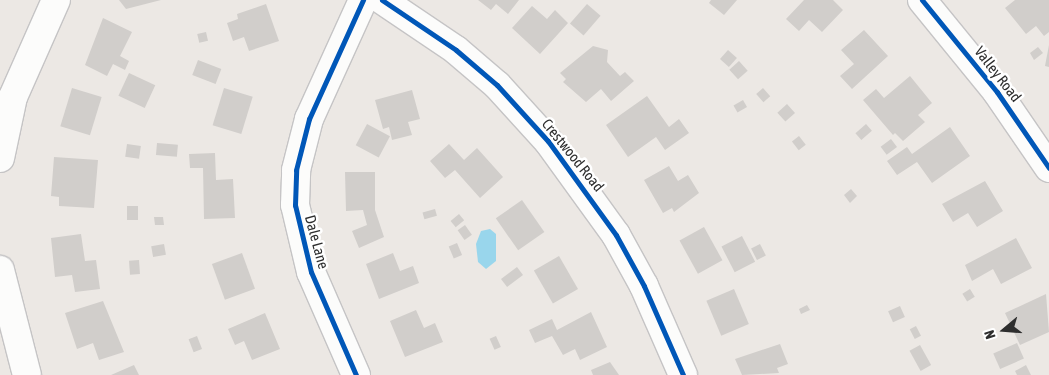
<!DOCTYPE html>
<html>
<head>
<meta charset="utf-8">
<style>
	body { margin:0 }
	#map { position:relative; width:1049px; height:375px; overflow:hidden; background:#ece8e4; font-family:"Asap Condensed",sans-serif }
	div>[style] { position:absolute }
	.water>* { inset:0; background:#99d6ec }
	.building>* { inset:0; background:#d1cecb; transform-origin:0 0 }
	.roads { filter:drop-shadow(1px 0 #c5c4c5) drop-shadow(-1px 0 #c5c4c5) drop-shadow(0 1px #c5c4c5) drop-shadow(0 -1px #c5c4c5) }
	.street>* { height:28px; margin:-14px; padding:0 14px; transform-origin:14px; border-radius:14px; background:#fcfcfb }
	.cycleway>* { height:5px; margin:-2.5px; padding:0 2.5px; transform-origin:2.5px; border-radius:2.5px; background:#0057b8 }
	span { translate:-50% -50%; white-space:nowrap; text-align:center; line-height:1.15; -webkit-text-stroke:5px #fff; paint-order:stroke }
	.street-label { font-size:15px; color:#2e2e2e }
	.north { position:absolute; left:979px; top:305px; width:50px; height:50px; -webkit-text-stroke:4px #fff; paint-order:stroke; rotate:252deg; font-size:14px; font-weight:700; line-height:20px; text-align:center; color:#2e2e2e }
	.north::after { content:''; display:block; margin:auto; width:18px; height:22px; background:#2e2e2e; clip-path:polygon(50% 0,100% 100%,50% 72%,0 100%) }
</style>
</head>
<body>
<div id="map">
	<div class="water">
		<i style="clip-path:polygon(490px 229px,496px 234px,496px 261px,486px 269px,478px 262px,476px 244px,481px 231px)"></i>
	</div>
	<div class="building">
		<i style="clip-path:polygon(119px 0,161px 0,126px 9px)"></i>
		<i style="clip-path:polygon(478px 0,519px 0,508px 14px,496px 4px,491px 10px)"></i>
		<i style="clip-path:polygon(711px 0,737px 0,724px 15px,709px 3px)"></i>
		<i style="clip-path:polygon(804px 0,833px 0,843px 10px,822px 32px,809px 20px,799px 31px,786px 19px)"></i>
		<i style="clip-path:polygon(1015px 0,1049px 0,1049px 32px,1044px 36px,1036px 26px,1026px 34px,1005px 8px)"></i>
		<i style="clip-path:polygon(266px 4px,279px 41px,249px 51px,244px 37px,233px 41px,227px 23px,238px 19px,237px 14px)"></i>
		<i style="left:587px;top:4px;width:18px;height:26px;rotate:41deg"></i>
		<i style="clip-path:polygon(532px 6px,547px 19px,555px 10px,568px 23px,540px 54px,512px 28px)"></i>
		<i style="clip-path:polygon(103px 18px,132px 32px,120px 56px,129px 61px,125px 70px,113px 64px,107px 76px,85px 65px)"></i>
		<i style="clip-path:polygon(864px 30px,888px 56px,852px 89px,840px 76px,854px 64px,841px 50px)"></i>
		<i style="left:206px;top:32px;width:9px;height:9px;rotate:77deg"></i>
		<i style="clip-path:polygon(1049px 45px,1049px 67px,1045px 66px)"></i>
		<i style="clip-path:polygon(593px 46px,608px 50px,607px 62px,620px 76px,625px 72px,634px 81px,611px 101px,601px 89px,586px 102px,563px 82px,566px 79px,560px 73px)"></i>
		<i style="clip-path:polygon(1038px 47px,1043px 53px,1034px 60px,1030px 53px)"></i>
		<i style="left:728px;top:50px;width:12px;height:12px;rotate:42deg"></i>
		<i style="left:198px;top:60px;width:25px;height:16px;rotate:21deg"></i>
		<i style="left:739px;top:61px;width:13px;height:13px;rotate:48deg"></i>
		<i style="left:129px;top:73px;width:29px;height:25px;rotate:25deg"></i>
		<i style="clip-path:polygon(910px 76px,932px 103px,918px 115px,925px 122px,903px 141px,895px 133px,893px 135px,863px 100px,876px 89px,884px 98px)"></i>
		<i style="left:72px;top:88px;width:31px;height:40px;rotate:17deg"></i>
		<i style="left:224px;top:88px;width:30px;height:39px;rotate:17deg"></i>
		<i style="left:763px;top:88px;width:11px;height:9px;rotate:49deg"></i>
		<i style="clip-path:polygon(412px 90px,420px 119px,408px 122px,412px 135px,392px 140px,389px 127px,383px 129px,375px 100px)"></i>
		<i style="clip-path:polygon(647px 96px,669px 127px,679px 119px,689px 133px,665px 150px,656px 137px,628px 157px,606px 125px)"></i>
		<i style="left:743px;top:100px;width:8px;height:11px;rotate:60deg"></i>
		<i style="left:787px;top:104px;width:12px;height:13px;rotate:48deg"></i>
		<i style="left:367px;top:124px;width:26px;height:24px;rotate:28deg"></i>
		<i style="left:866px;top:124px;width:9px;height:14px;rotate:49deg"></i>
		<i style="clip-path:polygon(950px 127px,970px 156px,932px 183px,917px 162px,897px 175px,887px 161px,907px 147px,912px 154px)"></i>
		<i style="left:799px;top:136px;width:11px;height:9px;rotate:52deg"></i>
		<i style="left:891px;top:139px;width:10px;height:13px;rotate:53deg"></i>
		<i style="left:157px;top:143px;width:21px;height:12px;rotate:5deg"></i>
		<i style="left:127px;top:144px;width:14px;height:13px;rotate:8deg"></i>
		<i style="clip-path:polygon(449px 144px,464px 160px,477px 148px,503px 177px,480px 198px,455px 170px,445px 178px,430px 161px)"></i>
		<i style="clip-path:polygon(215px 153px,216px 180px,233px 179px,235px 218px,204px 219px,203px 168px,190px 168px,189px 154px)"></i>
		<i style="clip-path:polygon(54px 157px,98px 160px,94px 208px,59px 206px,59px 197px,51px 196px)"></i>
		<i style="clip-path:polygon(669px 166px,678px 181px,688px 175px,699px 193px,674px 212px,672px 208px,663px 213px,644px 180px)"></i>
		<i style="clip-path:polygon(345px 172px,375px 172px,375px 210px,384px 237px,359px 248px,352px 231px,367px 225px,363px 210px,346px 211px)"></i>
		<i style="clip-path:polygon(985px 181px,1003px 211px,977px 227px,968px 213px,953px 222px,942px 204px)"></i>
		<i style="clip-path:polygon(851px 189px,857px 196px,850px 203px,844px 195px)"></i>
		<i style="left:522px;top:200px;width:39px;height:32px;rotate:55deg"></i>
		<i style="left:127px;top:206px;width:11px;height:14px"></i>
		<i style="left:435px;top:209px;width:7px;height:13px;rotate:74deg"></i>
		<i style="left:459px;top:214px;width:8px;height:11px;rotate:50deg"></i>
		<i style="clip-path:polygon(154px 217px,163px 217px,164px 225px,155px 225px)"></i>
		<i style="left:465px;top:225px;width:12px;height:9px;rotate:55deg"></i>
		<i style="left:704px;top:227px;width:38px;height:28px;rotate:61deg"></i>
		<i style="clip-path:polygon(81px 234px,85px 261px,96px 260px,100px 289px,75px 292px,72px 275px,55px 277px,51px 238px)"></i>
		<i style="left:742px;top:236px;width:29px;height:23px;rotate:63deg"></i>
		<i style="clip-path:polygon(1016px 238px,1032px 268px,1001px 284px,993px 269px,972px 281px,965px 265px)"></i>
		<i style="left:457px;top:243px;width:13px;height:9px;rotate:67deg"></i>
		<i style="left:164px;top:244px;width:11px;height:13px;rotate:80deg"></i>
		<i style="left:760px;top:244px;width:13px;height:10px;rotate:63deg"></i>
		<i style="left:242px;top:253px;width:38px;height:32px;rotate:70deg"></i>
		<i style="clip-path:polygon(393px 253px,400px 271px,413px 266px,419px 283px,379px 299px,366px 264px)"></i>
		<i style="left:559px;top:256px;width:38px;height:29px;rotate:60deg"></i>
		<i style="left:139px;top:260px;width:14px;height:10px;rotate:86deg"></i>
		<i style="left:517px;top:267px;width:10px;height:20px;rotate:53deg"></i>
		<i style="left:734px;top:289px;width:38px;height:30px;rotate:67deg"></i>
		<i style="left:970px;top:289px;width:9px;height:9px;rotate:58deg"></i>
		<i style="clip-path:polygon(1046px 294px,1049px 332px,1020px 345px,1005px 313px)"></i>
		<i style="clip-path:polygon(103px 301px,124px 352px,99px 360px,93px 343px,77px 349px,65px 313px)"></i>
		<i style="clip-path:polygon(807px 305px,810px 310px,801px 314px,799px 309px)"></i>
		<i style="left:900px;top:306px;width:12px;height:13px;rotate:66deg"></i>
		<i style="clip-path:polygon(416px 310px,424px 328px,435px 323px,443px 342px,405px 357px,390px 321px)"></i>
		<i style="clip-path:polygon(591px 312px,607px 347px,580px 360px,575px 349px,563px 355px,552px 336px,535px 343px,529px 330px,552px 319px,557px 330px)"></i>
		<i style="clip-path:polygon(265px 313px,280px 349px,252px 360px,244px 341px,235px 345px,228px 329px)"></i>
		<i style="left:916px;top:326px;width:11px;height:7px;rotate:63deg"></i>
		<i style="left:197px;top:336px;width:14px;height:9px;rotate:69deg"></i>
		<i style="left:496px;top:336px;width:12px;height:7px;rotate:66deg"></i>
		<i style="left:1017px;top:343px;width:17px;height:26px;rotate:66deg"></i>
		<i style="clip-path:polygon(780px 344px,788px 364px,777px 368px,779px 373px,742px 375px,735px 359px)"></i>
		<i style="left:920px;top:345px;width:23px;height:12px;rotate:61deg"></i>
		<i style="clip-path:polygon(610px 362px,619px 375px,593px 375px,591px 370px)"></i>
		<i style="clip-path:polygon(134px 365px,139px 375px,111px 375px)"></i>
		<i style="clip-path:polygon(1026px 365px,1031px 375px,1017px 375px,1015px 371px)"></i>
	</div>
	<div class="roads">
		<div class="street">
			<i style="left:382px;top:0;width:89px;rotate:34deg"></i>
			<i style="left:456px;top:50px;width:54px;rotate:40.5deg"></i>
			<i style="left:497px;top:85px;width:76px;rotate:47.7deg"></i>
			<i style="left:548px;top:141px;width:116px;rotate:54.1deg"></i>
			<i style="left:616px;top:235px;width:58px;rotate:61.2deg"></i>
			<i style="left:644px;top:286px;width:97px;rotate:66.3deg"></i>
			<i style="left:922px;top:0;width:119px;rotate:50.8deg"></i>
			<i style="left:997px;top:92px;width:92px;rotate:55.6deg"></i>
			<i style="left:0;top:158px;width:62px;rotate:-78deg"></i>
			<i style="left:13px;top:97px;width:106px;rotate:-66.1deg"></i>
			<i style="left:0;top:270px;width:108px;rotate:75.6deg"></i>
			<i style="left:356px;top:375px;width:112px;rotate:-113.6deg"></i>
			<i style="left:311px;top:272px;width:69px;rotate:-103.4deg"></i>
			<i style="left:295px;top:205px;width:35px;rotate:-88deg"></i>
			<i style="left:296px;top:170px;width:53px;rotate:-75.7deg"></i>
			<i style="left:309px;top:119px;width:131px;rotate:-65.6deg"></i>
		</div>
	</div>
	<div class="cycleway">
		<i style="left:382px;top:0;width:89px;rotate:34deg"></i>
		<i style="left:456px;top:50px;width:54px;rotate:40.5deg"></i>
		<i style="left:497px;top:85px;width:76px;rotate:47.7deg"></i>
		<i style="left:548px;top:141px;width:116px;rotate:54.1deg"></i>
		<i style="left:616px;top:235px;width:58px;rotate:61.2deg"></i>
		<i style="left:644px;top:286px;width:97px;rotate:66.3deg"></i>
		<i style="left:922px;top:0;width:119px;rotate:50.8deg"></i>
		<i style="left:997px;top:92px;width:92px;rotate:55.6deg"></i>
		<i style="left:356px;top:375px;width:112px;rotate:-113.6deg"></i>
		<i style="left:311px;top:272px;width:69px;rotate:-103.4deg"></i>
		<i style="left:295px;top:205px;width:35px;rotate:-88deg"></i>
		<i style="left:296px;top:170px;width:53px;rotate:-75.7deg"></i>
		<i style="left:309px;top:119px;width:131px;rotate:-65.6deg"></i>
	</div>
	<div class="street-label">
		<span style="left:998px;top:74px;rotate:52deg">Valley Road</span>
		<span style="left:573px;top:155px;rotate:51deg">Crestwood Road</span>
		<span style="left:317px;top:242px;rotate:75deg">Dale Lane</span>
	</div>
	<div class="north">N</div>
</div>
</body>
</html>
